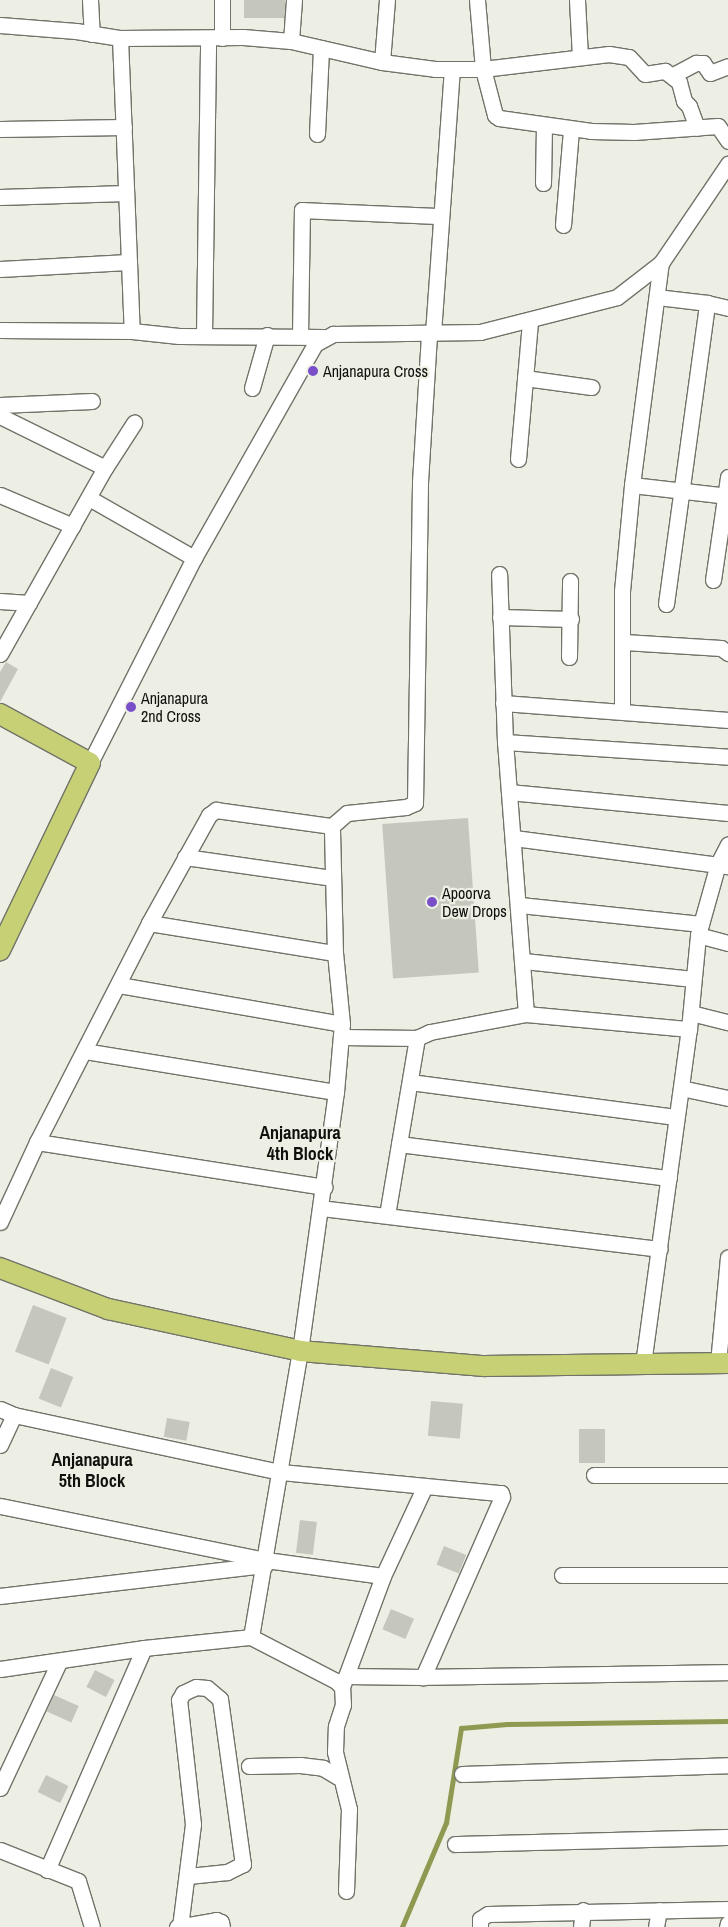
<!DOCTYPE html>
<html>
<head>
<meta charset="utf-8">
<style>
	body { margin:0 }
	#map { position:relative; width:728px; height:1927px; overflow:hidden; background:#edefe4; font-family:"Archivo Narrow",sans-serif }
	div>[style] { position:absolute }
	.stream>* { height:4.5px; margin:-2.25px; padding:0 2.25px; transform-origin:2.25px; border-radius:2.25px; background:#909952 }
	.building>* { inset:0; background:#c5c7bc; transform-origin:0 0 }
	.roads { filter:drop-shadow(1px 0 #717369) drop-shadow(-1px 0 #717369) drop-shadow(0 1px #717369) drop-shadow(0 -1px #717369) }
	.minor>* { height:15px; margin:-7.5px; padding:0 7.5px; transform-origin:7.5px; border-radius:7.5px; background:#fff }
	.major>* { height:20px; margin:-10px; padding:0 10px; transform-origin:10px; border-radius:10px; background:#c8d075 }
	.dots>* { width:14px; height:14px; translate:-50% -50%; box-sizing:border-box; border:2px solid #edefe4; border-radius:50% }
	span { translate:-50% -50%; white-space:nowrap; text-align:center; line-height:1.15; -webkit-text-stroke:4.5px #edefe4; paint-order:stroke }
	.poi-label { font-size:16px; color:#10110d }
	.left { translate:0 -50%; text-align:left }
	.neighbourhood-label { font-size:18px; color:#10110d; font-weight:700 }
</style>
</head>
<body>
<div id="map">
	<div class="stream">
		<i style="left:402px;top:1927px;width:113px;rotate:-67.1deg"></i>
		<i style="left:446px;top:1823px;width:96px;rotate:-81deg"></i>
		<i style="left:461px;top:1728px;width:46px;rotate:-5deg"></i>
		<i style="left:507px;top:1724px;width:221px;rotate:-0.8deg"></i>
	</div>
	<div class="building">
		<i style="left:244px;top:0;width:41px;height:18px"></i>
		<i style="clip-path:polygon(6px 662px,18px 669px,0 702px,0 672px)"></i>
		<i style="left:468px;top:818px;width:155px;height:86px;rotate:86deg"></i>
		<i style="left:33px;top:1305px;width:36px;height:50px;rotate:21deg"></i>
		<i style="left:51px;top:1368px;width:24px;height:33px;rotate:22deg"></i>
		<i style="left:431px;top:1401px;width:32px;height:35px;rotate:5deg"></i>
		<i style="left:167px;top:1418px;width:23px;height:19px;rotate:10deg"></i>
		<i style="left:579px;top:1429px;width:26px;height:34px"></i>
		<i style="left:300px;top:1520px;width:17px;height:33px;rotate:7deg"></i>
		<i style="left:444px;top:1546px;width:24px;height:20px;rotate:22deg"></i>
		<i style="left:391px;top:1609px;width:25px;height:22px;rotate:23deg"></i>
		<i style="left:95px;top:1670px;width:22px;height:19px;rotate:27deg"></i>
		<i style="left:54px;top:1695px;width:27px;height:18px;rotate:24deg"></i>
		<i style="left:46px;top:1775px;width:25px;height:19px;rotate:26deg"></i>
	</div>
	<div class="roads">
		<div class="minor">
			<i style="left:90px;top:0;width:34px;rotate:87deg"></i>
			<i style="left:222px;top:0;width:38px;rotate:90deg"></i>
			<i style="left:477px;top:0;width:69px;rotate:85deg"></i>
			<i style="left:483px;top:69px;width:127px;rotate:-6.8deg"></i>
			<i style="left:609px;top:54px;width:20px;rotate:9deg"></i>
			<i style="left:629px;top:57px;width:23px;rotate:47deg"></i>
			<i style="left:645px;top:74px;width:20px;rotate:-9deg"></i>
			<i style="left:665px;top:71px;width:18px;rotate:38deg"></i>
			<i style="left:679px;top:82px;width:20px;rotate:75deg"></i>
			<i style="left:684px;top:101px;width:7px;rotate:45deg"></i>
			<i style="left:689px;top:106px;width:23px;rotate:70deg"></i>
			<i style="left:577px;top:0;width:57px;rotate:87deg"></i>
			<i style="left:0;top:25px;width:76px;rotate:4.5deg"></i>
			<i style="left:76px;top:31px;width:45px;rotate:9deg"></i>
			<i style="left:120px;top:38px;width:293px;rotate:87.7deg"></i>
			<i style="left:120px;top:38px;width:123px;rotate:-0.5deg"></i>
			<i style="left:243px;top:37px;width:48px;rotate:4.8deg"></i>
			<i style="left:291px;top:41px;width:93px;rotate:13deg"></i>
			<i style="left:382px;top:62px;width:53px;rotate:7.5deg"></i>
			<i style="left:435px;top:69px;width:48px"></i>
			<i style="left:483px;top:69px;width:48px;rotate:75.4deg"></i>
			<i style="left:495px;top:115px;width:5px;rotate:37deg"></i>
			<i style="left:499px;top:118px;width:93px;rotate:8deg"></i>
			<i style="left:591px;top:131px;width:43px;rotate:1.3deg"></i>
			<i style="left:634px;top:132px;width:84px;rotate:-4.1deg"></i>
			<i style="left:718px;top:126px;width:18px;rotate:56deg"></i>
			<i style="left:291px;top:41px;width:41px;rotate:-85.8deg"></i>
			<i style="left:382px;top:62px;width:62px;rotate:-85.4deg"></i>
			<i style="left:673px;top:75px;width:26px;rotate:-28deg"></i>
			<i style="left:696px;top:63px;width:7px"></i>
			<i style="left:703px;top:63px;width:12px;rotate:55deg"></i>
			<i style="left:710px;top:73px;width:19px;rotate:-21deg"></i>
			<i style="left:0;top:129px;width:124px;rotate:-0.9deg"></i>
			<i style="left:317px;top:134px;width:86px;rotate:-87.3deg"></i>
			<i style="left:543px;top:183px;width:58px;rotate:-89deg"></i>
			<i style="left:0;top:197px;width:126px;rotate:-1.8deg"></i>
			<i style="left:563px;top:225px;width:96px;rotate:-85.2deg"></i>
			<i style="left:0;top:269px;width:128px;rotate:-3.1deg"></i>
			<i style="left:657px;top:297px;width:50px;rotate:6.8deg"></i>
			<i style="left:0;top:330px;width:132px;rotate:0.4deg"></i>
			<i style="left:132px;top:331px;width:47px;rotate:6.1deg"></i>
			<i style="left:179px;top:336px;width:145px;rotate:0.4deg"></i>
			<i style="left:433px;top:333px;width:264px;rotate:-85.9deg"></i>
			<i style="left:204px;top:335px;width:297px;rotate:-89.2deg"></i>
			<i style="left:300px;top:336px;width:126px;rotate:-89.1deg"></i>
			<i style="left:302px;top:210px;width:139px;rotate:2.5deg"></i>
			<i style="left:525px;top:378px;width:67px;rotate:7.8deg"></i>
			<i style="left:252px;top:388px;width:55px;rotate:-74.2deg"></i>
			<i style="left:0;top:405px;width:92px;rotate:-2.5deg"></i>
			<i style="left:0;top:416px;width:117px;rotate:26.3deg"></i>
			<i style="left:518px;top:459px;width:138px;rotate:-85deg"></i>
			<i style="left:632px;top:485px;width:97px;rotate:6.5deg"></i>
			<i style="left:0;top:495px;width:79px;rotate:23deg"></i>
			<i style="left:89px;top:498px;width:121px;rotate:29.7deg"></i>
			<i style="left:713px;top:580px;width:104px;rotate:-81.7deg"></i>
			<i style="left:0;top:601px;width:29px;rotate:4deg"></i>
			<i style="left:666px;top:604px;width:304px;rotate:-82.2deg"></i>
			<i style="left:707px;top:303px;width:22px;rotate:13deg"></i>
			<i style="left:500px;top:617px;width:71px;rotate:1.6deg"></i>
			<i style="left:624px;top:642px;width:97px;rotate:3.5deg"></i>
			<i style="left:721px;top:648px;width:9px;rotate:36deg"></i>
			<i style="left:0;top:654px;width:214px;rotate:-60.6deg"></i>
			<i style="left:105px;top:468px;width:54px;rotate:-57.2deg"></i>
			<i style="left:569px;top:657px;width:76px;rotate:-89.2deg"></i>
			<i style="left:503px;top:703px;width:226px;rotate:4.3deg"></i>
			<i style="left:622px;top:710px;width:119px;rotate:-90deg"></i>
			<i style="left:622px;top:591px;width:106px;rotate:-84.6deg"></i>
			<i style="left:632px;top:485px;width:224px;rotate:-82.6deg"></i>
			<i style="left:505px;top:742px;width:224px;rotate:3.8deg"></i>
			<i style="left:90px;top:763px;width:230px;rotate:-63.1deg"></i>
			<i style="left:194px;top:558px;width:246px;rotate:-60.5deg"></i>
			<i style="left:315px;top:344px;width:21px;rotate:-29deg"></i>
			<i style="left:333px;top:334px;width:147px;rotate:-0.8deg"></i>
			<i style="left:480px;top:332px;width:141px;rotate:-14.3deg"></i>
			<i style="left:617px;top:297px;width:56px;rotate:-37.7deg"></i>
			<i style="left:661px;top:263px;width:120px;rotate:-55.9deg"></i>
			<i style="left:509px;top:792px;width:220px;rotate:5.5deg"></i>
			<i style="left:514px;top:838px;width:216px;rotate:7.5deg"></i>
			<i style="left:185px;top:857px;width:148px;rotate:8.1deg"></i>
			<i style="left:520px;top:905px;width:182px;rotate:6deg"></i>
			<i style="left:149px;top:923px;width:188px;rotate:9.2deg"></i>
			<i style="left:698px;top:935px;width:31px;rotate:15deg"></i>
			<i style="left:524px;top:961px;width:170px;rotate:6.1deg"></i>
			<i style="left:119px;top:985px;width:226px;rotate:9.9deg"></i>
			<i style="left:691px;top:1013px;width:38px;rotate:14deg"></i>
			<i style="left:526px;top:1014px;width:164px;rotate:5.3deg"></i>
			<i style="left:342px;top:1037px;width:75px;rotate:0.8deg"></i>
			<i style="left:417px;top:1038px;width:14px;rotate:-25deg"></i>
			<i style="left:430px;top:1032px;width:98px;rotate:-10.6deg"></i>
			<i style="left:526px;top:1014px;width:273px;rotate:-94.4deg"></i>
			<i style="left:505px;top:742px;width:168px;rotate:-92deg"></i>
			<i style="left:85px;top:1051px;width:254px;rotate:9.3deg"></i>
			<i style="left:410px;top:1082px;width:268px;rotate:7.5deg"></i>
			<i style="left:681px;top:1088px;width:48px;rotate:12deg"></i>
			<i style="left:37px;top:1142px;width:291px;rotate:8.9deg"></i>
			<i style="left:399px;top:1144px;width:272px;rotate:7.2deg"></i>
			<i style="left:321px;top:1208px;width:341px;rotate:6.9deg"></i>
			<i style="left:387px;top:1215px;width:180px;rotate:-80.4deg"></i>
			<i style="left:0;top:1222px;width:88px;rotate:-65.2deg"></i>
			<i style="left:37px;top:1142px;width:246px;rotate:-62.9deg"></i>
			<i style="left:149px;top:923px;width:124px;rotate:-60.9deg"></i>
			<i style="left:209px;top:815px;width:9px;rotate:-36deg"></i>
			<i style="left:216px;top:810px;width:117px;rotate:7.9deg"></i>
			<i style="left:718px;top:1363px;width:106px;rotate:-84.6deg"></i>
			<i style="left:643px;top:1364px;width:338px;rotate:-82.2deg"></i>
			<i style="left:689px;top:1029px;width:94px;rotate:-84.5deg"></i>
			<i style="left:698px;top:935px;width:74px;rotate:-74.3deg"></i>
			<i style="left:718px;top:864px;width:22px;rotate:-63deg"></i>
			<i style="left:0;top:1409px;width:15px;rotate:23deg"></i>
			<i style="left:14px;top:1415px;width:273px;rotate:12.1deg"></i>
			<i style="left:281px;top:1472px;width:221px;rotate:5.5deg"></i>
			<i style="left:501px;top:1493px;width:4px;rotate:76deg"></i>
			<i style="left:502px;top:1497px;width:197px;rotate:113.7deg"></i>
			<i style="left:423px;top:1677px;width:305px;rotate:-0.9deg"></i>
			<i style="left:0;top:1445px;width:33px;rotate:-65deg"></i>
			<i style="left:594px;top:1475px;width:134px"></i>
			<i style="left:0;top:1506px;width:271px;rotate:11.5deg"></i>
			<i style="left:266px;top:1560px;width:118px;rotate:7.8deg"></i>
			<i style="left:562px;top:1575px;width:166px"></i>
			<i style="left:0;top:1596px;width:267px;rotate:-6.7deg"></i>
			<i style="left:251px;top:1637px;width:290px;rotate:-80.3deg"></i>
			<i style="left:300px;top:1351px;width:261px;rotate:-82.1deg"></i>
			<i style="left:336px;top:1092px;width:68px;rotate:-85deg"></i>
			<i style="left:342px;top:1024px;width:71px;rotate:-95.6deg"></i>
			<i style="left:335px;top:953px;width:127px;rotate:-91.4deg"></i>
			<i style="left:332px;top:826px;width:20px;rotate:-41deg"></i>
			<i style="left:347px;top:813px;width:59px;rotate:-5.8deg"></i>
			<i style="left:406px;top:807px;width:10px;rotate:-24deg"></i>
			<i style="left:415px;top:803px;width:321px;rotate:-89.1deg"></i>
			<i style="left:420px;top:482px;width:149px;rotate:-86.5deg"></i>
			<i style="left:0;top:1669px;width:146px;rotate:-8.3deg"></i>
			<i style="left:144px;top:1648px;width:108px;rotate:-5.9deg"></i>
			<i style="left:251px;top:1637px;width:96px;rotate:27.4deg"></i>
			<i style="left:336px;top:1681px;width:8px;rotate:45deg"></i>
			<i style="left:346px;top:1676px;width:77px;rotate:0.7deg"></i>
			<i style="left:249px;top:1766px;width:51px;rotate:-1.1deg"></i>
			<i style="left:300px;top:1765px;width:23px;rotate:7deg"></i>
			<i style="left:323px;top:1768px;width:17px;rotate:31deg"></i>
			<i style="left:462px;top:1774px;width:266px;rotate:-1.9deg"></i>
			<i style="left:0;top:1788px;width:139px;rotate:-64.9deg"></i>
			<i style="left:455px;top:1844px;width:273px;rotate:-1.5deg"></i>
			<i style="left:0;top:1850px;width:84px;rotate:21.7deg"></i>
			<i style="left:78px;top:1881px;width:48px;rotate:73.1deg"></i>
			<i style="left:47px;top:1870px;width:242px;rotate:-66.4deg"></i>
			<i style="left:346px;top:1891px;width:82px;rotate:-87.9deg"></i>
			<i style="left:349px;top:1809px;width:59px;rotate:-103.8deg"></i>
			<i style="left:335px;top:1752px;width:26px;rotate:-88deg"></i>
			<i style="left:336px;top:1726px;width:22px;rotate:-72deg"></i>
			<i style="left:343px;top:1705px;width:18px;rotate:-93deg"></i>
			<i style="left:342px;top:1687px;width:118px;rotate:-69.7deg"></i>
			<i style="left:383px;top:1576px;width:99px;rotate:-65deg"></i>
			<i style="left:177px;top:1927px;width:40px;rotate:-10deg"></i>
			<i style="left:216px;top:1920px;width:5px;rotate:22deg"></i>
			<i style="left:221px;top:1922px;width:5px;rotate:79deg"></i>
			<i style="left:180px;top:1927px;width:104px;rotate:-82.8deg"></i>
			<i style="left:193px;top:1824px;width:125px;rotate:-96.4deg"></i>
			<i style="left:179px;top:1700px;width:8px;rotate:-60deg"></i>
			<i style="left:183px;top:1693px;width:14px;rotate:-25deg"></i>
			<i style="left:196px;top:1687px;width:11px;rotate:5deg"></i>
			<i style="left:207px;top:1688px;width:17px;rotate:40deg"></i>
			<i style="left:220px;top:1699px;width:167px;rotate:82.1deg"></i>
			<i style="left:243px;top:1864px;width:18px;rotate:153deg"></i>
			<i style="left:227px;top:1872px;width:39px;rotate:174deg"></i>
			<i style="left:480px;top:1927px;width:8px;rotate:-90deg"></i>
			<i style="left:480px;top:1919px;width:9px;rotate:-32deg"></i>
			<i style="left:488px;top:1914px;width:240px;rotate:-1.2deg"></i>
			<i style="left:581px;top:1927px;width:17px;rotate:-83deg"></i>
			<i style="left:656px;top:1927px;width:17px;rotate:-80deg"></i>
			<i style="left:727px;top:1927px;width:4px;rotate:-76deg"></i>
		</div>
		<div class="major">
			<i style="left:0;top:714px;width:102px;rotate:28.6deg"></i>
			<i style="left:90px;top:763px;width:208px;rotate:115.7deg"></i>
			<i style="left:0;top:1268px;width:116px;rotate:20.8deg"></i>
			<i style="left:108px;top:1309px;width:197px;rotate:12.3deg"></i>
			<i style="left:300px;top:1351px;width:185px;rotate:4.7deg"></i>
			<i style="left:484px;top:1366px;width:244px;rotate:-0.7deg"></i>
		</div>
	</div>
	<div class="dots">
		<i style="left:313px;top:371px;background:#784fc8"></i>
		<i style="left:131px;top:707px;background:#784fc8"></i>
		<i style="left:432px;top:902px;background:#784fc8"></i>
	</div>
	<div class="poi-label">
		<span class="left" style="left:323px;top:371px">Anjanapura Cross</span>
		<span class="left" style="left:141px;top:707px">Anjanapura<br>2nd Cross</span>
		<span class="left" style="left:442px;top:902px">Apoorva<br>Dew Drops</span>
	</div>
	<div class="neighbourhood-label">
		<span style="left:300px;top:1144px">Anjanapura<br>4th Block</span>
		<span style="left:92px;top:1471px">Anjanapura<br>5th Block</span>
	</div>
</div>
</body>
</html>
